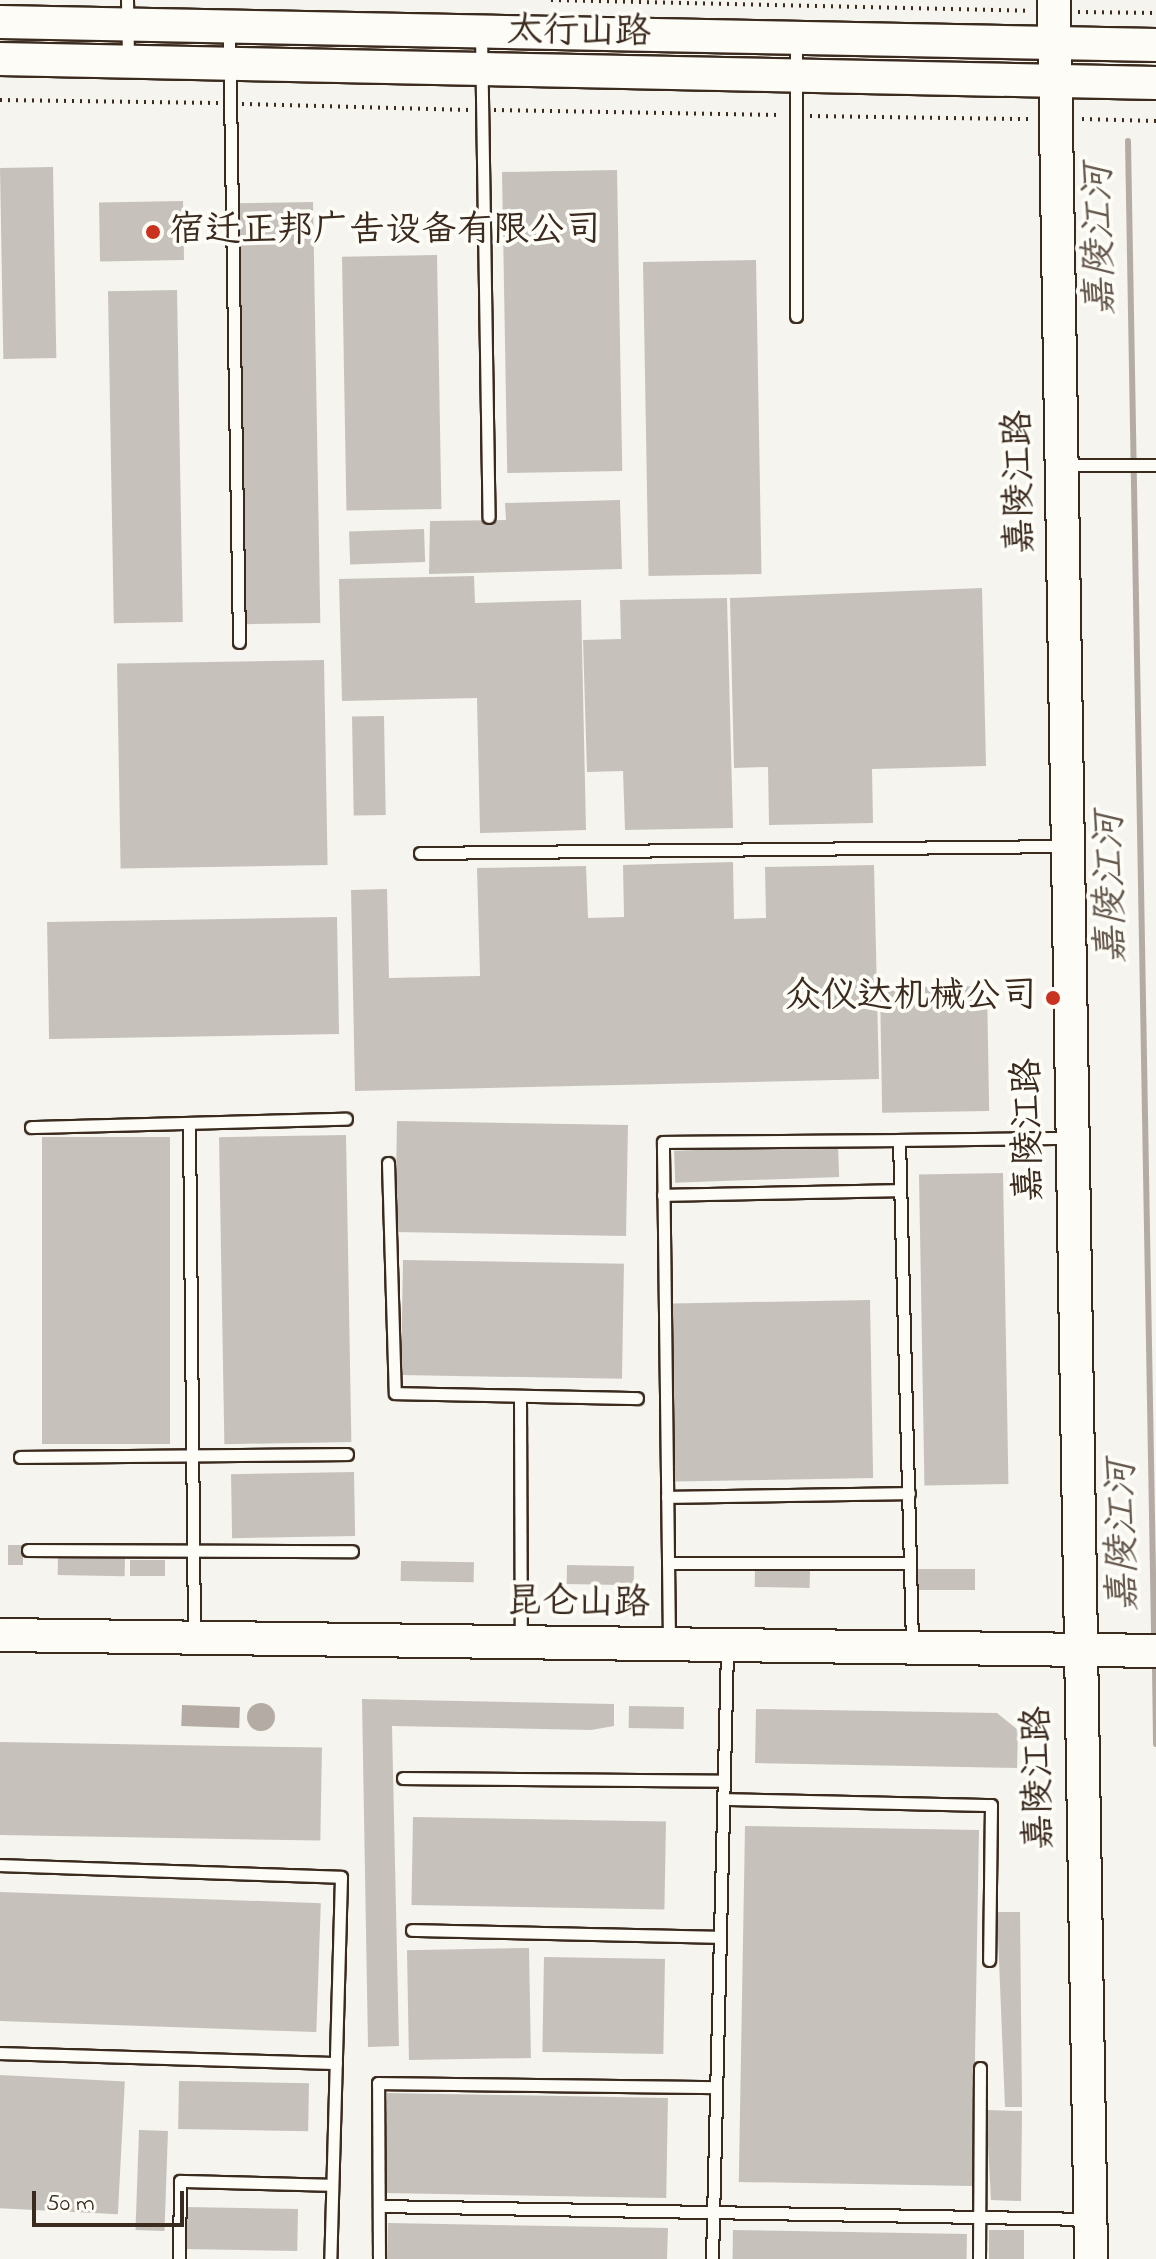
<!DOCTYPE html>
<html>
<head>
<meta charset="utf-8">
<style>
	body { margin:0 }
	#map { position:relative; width:1156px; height:2259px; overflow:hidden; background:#f5f4ee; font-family:"Indie Flower","LXGW WenKai TC",sans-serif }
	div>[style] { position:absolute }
	.water>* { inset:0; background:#b4aca4; transform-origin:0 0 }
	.round { border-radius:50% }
	.stream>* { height:6px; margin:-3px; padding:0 3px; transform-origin:3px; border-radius:3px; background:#b4aca4 }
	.building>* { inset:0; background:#c7c1bb; transform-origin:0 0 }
	.path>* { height:4px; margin-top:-2px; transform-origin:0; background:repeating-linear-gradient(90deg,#3b2a1e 0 2px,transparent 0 8px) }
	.roads { filter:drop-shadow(2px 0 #3b2a1e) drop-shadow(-2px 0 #3b2a1e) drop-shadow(0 2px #3b2a1e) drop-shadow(0 -2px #3b2a1e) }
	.lane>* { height:11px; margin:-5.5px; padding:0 5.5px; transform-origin:5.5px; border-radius:5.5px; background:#fdfcf7 }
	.secondary>* { height:32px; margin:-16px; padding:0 16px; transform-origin:16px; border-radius:16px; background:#fdfcf7 }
	.dots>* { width:22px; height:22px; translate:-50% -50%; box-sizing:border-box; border:4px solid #fdfcf7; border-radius:50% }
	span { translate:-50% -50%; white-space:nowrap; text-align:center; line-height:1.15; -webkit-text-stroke:8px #fdfcf7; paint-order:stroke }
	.street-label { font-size:36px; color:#3b2a1e }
	.poi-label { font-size:36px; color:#3b2a1e }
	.left { translate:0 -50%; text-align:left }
	.right { translate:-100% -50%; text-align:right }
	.water-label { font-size:38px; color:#65584d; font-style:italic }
	.scale { position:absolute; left:32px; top:2191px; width:152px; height:36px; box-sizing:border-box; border:4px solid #3b2a1e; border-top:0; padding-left:10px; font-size:24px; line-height:28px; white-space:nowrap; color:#3b2a1e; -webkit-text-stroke:6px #fdfcf7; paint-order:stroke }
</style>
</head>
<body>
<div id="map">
	<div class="water">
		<i class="round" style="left:247px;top:1703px;width:28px;height:28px"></i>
		<i style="left:182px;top:1705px;width:58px;height:21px;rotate:2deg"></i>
	</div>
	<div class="stream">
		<i style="left:1128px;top:141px;width:1492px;rotate:89deg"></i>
		<i style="left:1155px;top:1669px;width:75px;rotate:89.2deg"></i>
	</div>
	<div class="building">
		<i style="left:53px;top:167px;width:191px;height:53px;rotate:89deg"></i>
		<i style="left:617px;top:170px;width:301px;height:115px;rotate:89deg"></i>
		<i style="left:183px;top:201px;width:59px;height:84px;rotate:89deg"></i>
		<i style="left:313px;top:202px;width:421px;height:77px;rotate:89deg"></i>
		<i style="left:437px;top:255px;width:254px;height:95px;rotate:89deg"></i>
		<i style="left:756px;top:260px;width:314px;height:113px;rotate:89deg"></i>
		<i style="left:177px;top:290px;width:332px;height:69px;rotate:89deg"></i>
		<i style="clip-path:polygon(620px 500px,622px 569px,429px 574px,430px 521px,506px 520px,505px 503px)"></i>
		<i style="left:424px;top:529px;width:33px;height:75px;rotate:88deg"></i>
		<i style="clip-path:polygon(474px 576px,475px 603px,581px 600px,586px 830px,480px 833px,477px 698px,342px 701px,339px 579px)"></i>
		<i style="clip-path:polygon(982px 588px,986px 766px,872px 769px,873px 823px,769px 825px,768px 767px,734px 768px,730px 598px)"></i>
		<i style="clip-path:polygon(727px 598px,733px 828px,625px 830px,623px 771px,587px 772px,583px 640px,621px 639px,620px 600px)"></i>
		<i style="left:324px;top:660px;width:205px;height:207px;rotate:89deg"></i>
		<i style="left:384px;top:716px;width:99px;height:32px;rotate:89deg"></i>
		<i style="clip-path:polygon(733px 862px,734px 919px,766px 918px,765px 867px,874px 865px,879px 1079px,355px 1091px,351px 890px,387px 889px,389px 978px,480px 976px,477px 868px,586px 866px,588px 918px,624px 917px,623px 865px)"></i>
		<i style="left:337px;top:917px;width:117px;height:290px;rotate:89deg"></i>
		<i style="left:987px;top:986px;width:125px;height:107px;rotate:89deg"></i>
		<i style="left:397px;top:1121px;width:231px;height:111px;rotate:1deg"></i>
		<i style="left:346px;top:1135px;width:307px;height:127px;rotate:89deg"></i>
		<i style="left:170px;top:1137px;width:307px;height:128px;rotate:90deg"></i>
		<i style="left:838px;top:1145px;width:32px;height:164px;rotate:88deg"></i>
		<i style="left:1003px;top:1173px;width:311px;height:84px;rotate:89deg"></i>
		<i style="left:403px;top:1260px;width:221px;height:115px;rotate:1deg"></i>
		<i style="left:870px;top:1300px;width:178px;height:198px;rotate:89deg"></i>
		<i style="left:354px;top:1472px;width:64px;height:123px;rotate:89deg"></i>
		<i style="left:8px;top:1545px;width:15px;height:20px"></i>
		<i style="left:58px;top:1555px;width:67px;height:20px;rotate:1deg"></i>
		<i style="left:130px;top:1560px;width:35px;height:16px"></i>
		<i style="left:401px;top:1561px;width:73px;height:20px;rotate:1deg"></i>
		<i style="left:567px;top:1565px;width:67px;height:19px;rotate:1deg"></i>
		<i style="left:755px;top:1569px;width:55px;height:18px;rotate:1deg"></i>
		<i style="left:916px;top:1569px;width:59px;height:21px"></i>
		<i style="clip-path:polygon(362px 1699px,614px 1704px,614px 1726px,591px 1730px,392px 1726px,399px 2046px,368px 2047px)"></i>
		<i style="left:629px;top:1706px;width:55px;height:22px;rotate:1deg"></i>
		<i style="clip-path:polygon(756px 1709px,997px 1713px,1018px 1730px,1017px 1768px,755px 1763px)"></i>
		<i style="left:0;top:1742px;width:322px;height:93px;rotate:1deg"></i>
		<i style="left:413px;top:1817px;width:253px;height:88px;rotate:1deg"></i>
		<i style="left:745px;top:1826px;width:234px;height:356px;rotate:1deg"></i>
		<i style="left:0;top:1892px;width:321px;height:129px;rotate:2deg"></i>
		<i style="clip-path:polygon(997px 1912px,1020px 1912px,1022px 2107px,1005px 2107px)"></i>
		<i style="left:529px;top:1948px;width:110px;height:122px;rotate:89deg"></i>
		<i style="left:544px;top:1957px;width:121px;height:95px;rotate:1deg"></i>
		<i style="left:0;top:2075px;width:125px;height:133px;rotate:3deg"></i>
		<i style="left:179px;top:2081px;width:130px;height:48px;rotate:1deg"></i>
		<i style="left:387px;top:2093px;width:281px;height:100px;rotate:1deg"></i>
		<i style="clip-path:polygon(986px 2110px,1022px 2111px,1021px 2201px,991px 2200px)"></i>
		<i style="left:139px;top:2130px;width:29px;height:100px;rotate:2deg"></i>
		<i style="left:185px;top:2207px;width:113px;height:42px;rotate:1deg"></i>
		<i style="clip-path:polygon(388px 2223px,668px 2228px,667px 2259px,387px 2259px)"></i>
		<i style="left:733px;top:2230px;width:234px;height:29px;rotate:1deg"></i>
		<i style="left:989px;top:2230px;width:35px;height:29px"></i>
	</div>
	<div class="path">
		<i style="left:551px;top:0;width:479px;rotate:1.3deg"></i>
		<i style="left:1078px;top:12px;width:78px;rotate:0.7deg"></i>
		<i style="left:0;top:100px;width:218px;rotate:0.8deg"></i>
		<i style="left:242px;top:104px;width:227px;rotate:1.5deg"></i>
		<i style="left:494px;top:110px;width:287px;rotate:1deg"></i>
		<i style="left:810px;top:116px;width:223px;rotate:0.8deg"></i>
		<i style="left:1082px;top:119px;width:74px;rotate:1.5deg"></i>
	</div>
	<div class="roads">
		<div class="lane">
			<i style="left:127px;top:0;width:57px;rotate:89deg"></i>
			<i style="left:229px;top:31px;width:611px;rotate:89.06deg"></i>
			<i style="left:481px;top:34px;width:483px;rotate:89.1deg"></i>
			<i style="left:796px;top:316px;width:274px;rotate:-90deg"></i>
			<i style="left:1066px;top:465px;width:90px"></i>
			<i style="left:420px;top:853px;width:646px;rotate:-0.62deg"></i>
			<i style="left:189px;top:1123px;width:510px;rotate:89.44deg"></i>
			<i style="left:31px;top:1127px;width:315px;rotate:-1.5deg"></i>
			<i style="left:899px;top:1140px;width:171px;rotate:-0.7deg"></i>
			<i style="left:388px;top:1163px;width:230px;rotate:88.3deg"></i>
			<i style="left:395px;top:1393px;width:242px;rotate:1.2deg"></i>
			<i style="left:663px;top:1195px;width:237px;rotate:-1.2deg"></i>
			<i style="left:520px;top:1398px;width:241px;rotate:89.8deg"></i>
			<i style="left:20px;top:1457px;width:327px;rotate:-0.5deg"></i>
			<i style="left:667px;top:1497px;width:242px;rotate:-0.9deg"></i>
			<i style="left:28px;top:1550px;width:324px;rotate:0.2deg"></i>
			<i style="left:668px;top:1563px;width:242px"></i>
			<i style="left:669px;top:1641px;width:499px;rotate:-90.7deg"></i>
			<i style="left:663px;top:1142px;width:236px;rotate:-0.5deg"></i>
			<i style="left:899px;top:1140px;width:504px;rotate:88.52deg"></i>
			<i style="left:403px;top:1778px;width:321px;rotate:0.5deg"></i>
			<i style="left:724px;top:1799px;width:267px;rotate:1.3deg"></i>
			<i style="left:991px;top:1805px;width:155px;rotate:90.7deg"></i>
			<i style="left:0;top:1865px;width:341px;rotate:2deg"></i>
			<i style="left:341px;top:1877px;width:382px;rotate:91.6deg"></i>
			<i style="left:412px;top:1930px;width:308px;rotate:1.3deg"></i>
			<i style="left:0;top:2053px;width:336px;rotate:1.7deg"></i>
			<i style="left:379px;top:2206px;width:710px;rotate:1.05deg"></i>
			<i style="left:179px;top:2259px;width:78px;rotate:-89.3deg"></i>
			<i style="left:180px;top:2181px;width:152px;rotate:1.5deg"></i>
			<i style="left:379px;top:2259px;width:176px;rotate:-90.3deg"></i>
			<i style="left:378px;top:2083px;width:338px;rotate:0.7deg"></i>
			<i style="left:712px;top:2259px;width:611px;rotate:-88.59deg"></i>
			<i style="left:979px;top:2259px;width:191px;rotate:-89.7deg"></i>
		</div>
		<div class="secondary">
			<i style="left:1054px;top:0;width:2259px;rotate:89.06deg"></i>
			<i style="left:0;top:22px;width:1156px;rotate:1.14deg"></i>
			<i style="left:0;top:59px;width:1156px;rotate:1.19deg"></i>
			<i style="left:0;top:1635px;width:1156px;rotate:0.79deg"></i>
		</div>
	</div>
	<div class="dots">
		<i style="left:153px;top:232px;background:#c8321e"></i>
		<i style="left:1053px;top:998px;background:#c8321e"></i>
	</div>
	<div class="street-label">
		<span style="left:579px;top:33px;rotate:1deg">太行山路</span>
		<span style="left:1021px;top:482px;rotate:-91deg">嘉陵江路</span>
		<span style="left:1030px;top:1130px;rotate:-91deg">嘉陵江路</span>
		<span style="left:578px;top:1604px;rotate:1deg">昆仑山路</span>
		<span style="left:1040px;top:1778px;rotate:-91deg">嘉陵江路</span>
	</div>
	<div class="poi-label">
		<span class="left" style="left:169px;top:232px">宿迁正邦广告设备有限公司</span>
		<span class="right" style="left:1037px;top:998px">众仪达机械公司</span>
	</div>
	<div class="water-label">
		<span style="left:1102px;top:240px;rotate:-91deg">嘉陵江河</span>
		<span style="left:1113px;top:888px;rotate:-91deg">嘉陵江河</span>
		<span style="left:1125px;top:1536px;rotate:-91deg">嘉陵江河</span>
	</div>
	<div class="scale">50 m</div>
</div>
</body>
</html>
